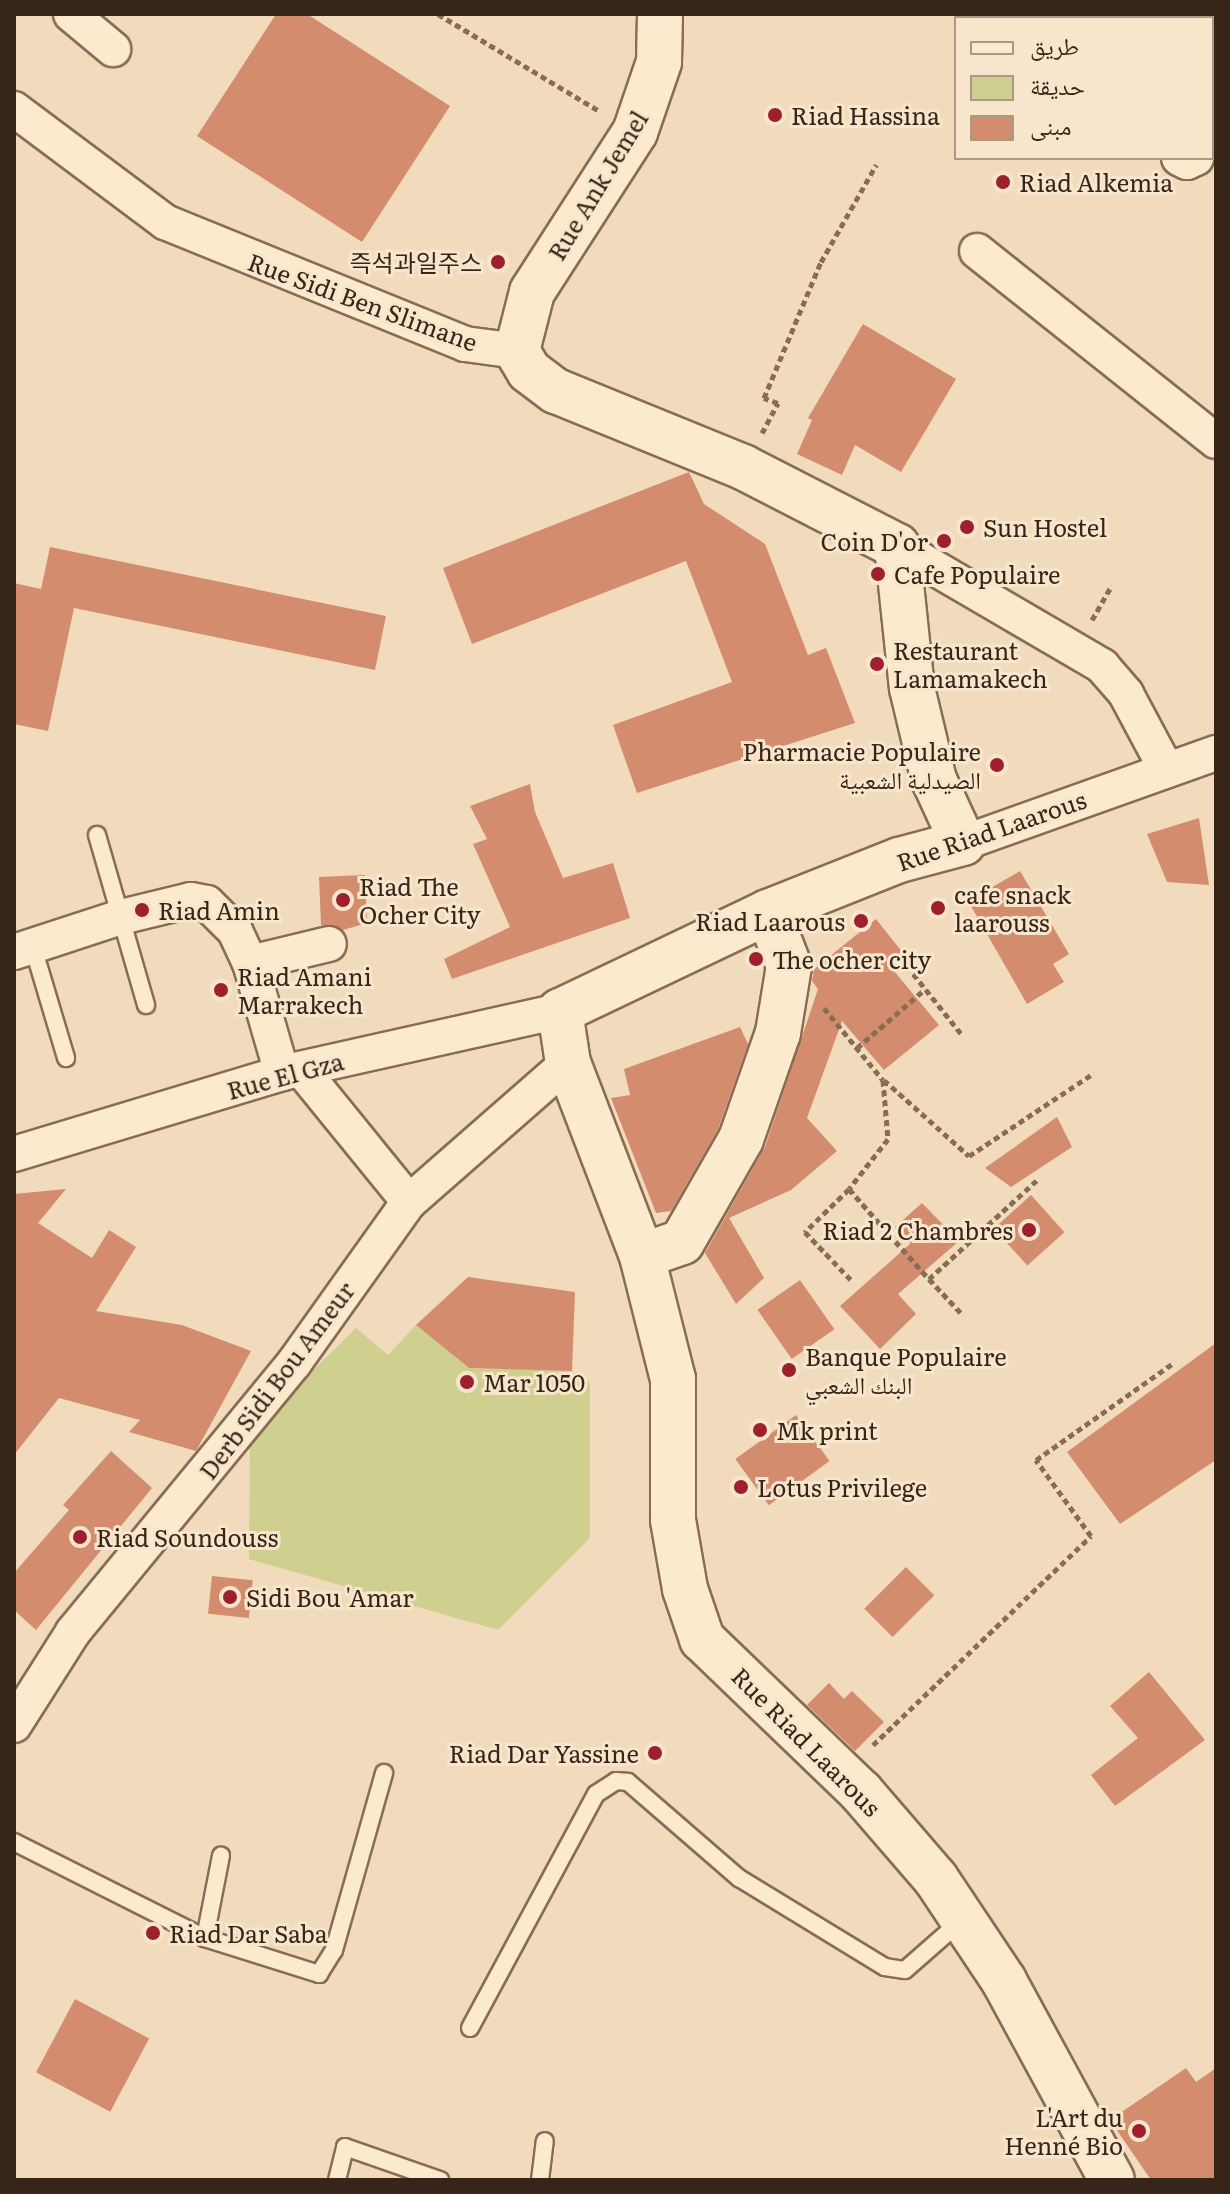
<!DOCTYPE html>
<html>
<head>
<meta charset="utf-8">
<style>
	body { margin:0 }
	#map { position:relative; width:1230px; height:2194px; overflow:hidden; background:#f1dbbc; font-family:Literata,"Noto Naskh Arabic","Noto Sans KR",serif }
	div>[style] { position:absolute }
	.green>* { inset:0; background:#cfd08f }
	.building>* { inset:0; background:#d38d6e; transform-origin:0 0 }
	.path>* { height:5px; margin-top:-2.5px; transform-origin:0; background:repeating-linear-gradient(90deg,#8a6b54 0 6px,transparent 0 10px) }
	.roads { filter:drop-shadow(2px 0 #8a6b54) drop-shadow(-2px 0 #8a6b54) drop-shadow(0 2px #8a6b54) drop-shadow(0 -2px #8a6b54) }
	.lane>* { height:16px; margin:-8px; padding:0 8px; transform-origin:8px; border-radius:8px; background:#fceacf }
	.street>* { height:34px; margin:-17px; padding:0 17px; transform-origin:17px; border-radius:17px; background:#fceacf }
	.secondary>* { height:44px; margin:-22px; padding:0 22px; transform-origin:22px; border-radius:22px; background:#fceacf }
	.dots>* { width:22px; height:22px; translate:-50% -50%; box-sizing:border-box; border:4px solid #f8e6cc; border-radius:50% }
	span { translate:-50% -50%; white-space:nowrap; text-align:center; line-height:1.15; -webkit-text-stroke:6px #f8e6cc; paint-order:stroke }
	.poi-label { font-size:24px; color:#38251a }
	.left { translate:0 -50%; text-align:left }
	.right { translate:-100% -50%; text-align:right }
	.street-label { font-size:24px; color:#38251a }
	.frame { position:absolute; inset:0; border:16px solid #38251a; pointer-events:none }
	.legend { position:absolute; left:954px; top:16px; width:260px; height:144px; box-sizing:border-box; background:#f8e6cc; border:2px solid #ab9985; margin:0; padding:10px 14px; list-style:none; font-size:24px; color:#38251a }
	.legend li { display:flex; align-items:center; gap:16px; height:40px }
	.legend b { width:40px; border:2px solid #ab9985 }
</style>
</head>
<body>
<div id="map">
	<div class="green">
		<i style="clip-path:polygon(416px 1325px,469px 1368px,572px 1371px,590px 1383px,590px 1538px,498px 1630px,249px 1559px,250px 1432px,356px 1328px,388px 1355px)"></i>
	</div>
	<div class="building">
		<i style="clip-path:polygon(276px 14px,307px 14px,450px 106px,362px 242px,197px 136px)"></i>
		<i style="clip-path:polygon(863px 324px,956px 379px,901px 472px,855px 445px,842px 475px,797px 454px,812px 420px,808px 418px)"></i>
		<i style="clip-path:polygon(689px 472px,704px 504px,765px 544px,808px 655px,826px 648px,855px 723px,637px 793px,613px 725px,732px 682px,686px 561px,472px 644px,443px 568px)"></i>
		<i style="clip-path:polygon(50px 547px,386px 616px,375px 670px,74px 608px,48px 731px,14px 724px,14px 583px,41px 589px)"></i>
		<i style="clip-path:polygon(530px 784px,535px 812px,563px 878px,613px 863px,630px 918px,452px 979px,444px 959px,510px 927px,473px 844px,487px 839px,470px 806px)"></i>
		<i style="clip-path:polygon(1199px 818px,1209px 885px,1167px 882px,1147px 834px)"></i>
		<i style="clip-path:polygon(1020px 871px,1069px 954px,1053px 964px,1064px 982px,1027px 1004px,968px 901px)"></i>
		<i style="clip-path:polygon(365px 875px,367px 923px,343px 930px,321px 925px,319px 877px)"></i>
		<i style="clip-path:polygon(876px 919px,903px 953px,889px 965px,939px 1025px,884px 1070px,842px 1021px,807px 1118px,837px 1151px,791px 1190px,729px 1218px,764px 1278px,736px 1304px,705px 1253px,765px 1147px,818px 989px,812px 981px,814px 969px)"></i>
		<i style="clip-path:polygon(740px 1027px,748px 1044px,718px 1129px,671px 1211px,656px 1213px,611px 1098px,630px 1095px,624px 1069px)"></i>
		<i style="clip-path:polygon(1057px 1117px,1072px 1147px,1011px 1187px,985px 1168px)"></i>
		<i style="clip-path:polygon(66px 1189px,38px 1223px,92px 1258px,109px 1230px,136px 1247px,96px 1311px,182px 1325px,251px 1351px,196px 1451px,129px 1432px,140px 1420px,59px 1398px,14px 1455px,14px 1194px)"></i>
		<i style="left:1031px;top:1195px;width:50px;height:50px;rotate:48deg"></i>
		<i style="clip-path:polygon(922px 1203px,959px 1241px,898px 1294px,916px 1314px,880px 1349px,840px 1306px,910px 1244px,895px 1227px)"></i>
		<i style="clip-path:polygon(468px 1277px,575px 1292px,572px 1371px,469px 1368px,416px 1325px)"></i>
		<i style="left:800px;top:1280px;width:60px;height:52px;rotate:55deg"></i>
		<i style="clip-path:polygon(1216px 1343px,1216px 1460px,1120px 1524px,1067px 1452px)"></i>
		<i style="left:796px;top:1415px;width:57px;height:75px;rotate:54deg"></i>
		<i style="clip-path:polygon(111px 1451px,152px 1488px,36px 1630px,14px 1610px,14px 1573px,69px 1510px,63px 1505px)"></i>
		<i style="left:906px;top:1567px;width:40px;height:59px;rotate:45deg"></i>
		<i style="left:212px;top:1576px;width:41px;height:38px;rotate:6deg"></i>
		<i style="clip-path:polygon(1149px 1672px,1205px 1740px,1115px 1806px,1091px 1775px,1138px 1738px,1110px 1706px)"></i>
		<i style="clip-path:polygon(829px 1683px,844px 1699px,852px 1691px,884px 1722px,855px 1751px,807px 1705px)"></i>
		<i style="left:75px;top:1999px;width:84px;height:83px;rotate:28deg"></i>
		<i style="clip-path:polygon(1186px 2068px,1196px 2082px,1216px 2068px,1216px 2180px,1151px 2180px,1110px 2120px)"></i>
	</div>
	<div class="path">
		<i style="left:438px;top:14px;width:187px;rotate:31deg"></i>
		<i style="left:762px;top:433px;width:34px;rotate:-62deg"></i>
		<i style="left:778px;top:403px;width:15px;rotate:-160deg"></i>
		<i style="left:764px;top:398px;width:147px;rotate:-67.3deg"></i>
		<i style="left:821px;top:262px;width:112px;rotate:-60.4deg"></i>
		<i style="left:1092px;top:620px;width:40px;rotate:-60.3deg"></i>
		<i style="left:907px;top:966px;width:88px;rotate:51.4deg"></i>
		<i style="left:824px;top:1008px;width:93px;rotate:50.7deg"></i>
		<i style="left:883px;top:1080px;width:59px;rotate:85.2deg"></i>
		<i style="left:888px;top:1139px;width:63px;rotate:128deg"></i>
		<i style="left:849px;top:1189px;width:120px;rotate:48.4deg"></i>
		<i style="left:929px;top:1279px;width:148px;rotate:-42.5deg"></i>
		<i style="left:857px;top:1048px;width:90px;rotate:-40.9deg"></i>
		<i style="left:884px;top:1080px;width:114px;rotate:41.8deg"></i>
		<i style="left:969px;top:1156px;width:150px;rotate:-33.6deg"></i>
		<i style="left:849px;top:1189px;width:62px;rotate:135.7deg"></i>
		<i style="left:805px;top:1232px;width:68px;rotate:46.2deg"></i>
		<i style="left:929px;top:1279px;width:48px;rotate:46.7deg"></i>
		<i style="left:873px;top:1745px;width:302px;rotate:-43.8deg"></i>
		<i style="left:1091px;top:1536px;width:94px;rotate:-125.9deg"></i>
		<i style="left:1036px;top:1460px;width:166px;rotate:-35.2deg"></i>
	</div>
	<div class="roads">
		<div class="lane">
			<i style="left:97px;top:835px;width:177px;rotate:73.9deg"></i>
			<i style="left:33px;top:947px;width:116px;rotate:73.4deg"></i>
			<i style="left:14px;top:1842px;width:214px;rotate:26.7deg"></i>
			<i style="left:205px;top:1938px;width:120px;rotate:17.5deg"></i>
			<i style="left:319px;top:1974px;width:28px;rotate:-58deg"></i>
			<i style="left:334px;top:1950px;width:184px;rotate:-74.2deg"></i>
			<i style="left:205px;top:1938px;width:84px;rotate:-79deg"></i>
			<i style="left:470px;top:2028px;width:266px;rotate:-61.7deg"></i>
			<i style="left:596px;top:1794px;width:24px;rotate:-33deg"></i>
			<i style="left:616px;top:1781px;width:12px;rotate:5deg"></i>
			<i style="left:628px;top:1782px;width:147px;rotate:40.9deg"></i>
			<i style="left:739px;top:1878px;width:171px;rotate:31.4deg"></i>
			<i style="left:885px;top:1967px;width:20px;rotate:9deg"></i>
			<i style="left:905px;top:1970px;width:77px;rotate:-41.3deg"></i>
			<i style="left:337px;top:2180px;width:34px;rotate:-76deg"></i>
			<i style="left:345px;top:2147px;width:101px;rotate:19.2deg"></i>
			<i style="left:540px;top:2180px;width:39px;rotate:-83deg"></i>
		</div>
		<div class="street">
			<i style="left:71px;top:14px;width:55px;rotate:39.8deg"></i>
			<i style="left:14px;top:109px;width:189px;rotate:36.8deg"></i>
			<i style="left:165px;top:222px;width:324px;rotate:22.1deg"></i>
			<i style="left:465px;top:344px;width:52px;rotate:7.7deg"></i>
			<i style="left:1179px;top:158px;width:9px;rotate:27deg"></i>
			<i style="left:1187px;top:162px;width:10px;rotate:-24deg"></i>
			<i style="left:977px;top:251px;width:305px;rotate:38.5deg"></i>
			<i style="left:897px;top:546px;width:238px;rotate:30.3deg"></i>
			<i style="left:1102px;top:666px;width:37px;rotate:49deg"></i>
			<i style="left:1126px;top:694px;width:85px;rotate:61.9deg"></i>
			<i style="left:963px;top:843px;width:269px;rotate:-19.6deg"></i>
			<i style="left:14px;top:952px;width:113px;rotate:-18.1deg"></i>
			<i style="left:121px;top:917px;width:72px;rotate:-13.7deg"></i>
			<i style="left:191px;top:900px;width:16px;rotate:11deg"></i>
			<i style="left:207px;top:903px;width:40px;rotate:45deg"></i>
			<i style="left:235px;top:931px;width:35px;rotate:65deg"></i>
			<i style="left:250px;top:963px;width:115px;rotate:73.8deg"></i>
			<i style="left:250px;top:963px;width:81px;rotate:-13.5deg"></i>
			<i style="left:301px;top:1069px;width:171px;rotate:50.9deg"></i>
			<i style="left:14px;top:1154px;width:280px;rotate:-16.8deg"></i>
			<i style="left:282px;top:1073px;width:285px;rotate:-12.6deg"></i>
			<i style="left:14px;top:1725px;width:110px;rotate:-57.6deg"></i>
			<i style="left:73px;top:1632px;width:348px;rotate:-50.6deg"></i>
			<i style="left:294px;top:1363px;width:198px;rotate:-54.5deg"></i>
			<i style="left:409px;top:1202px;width:211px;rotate:-41.2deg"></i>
		</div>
		<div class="secondary">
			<i style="left:660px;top:14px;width:48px;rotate:91.2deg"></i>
			<i style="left:659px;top:62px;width:74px;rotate:108.9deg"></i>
			<i style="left:635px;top:132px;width:190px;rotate:122.8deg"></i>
			<i style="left:532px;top:292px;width:61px;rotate:104.3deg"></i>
			<i style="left:517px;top:351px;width:23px;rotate:59deg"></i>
			<i style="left:529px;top:371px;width:34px;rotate:37deg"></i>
			<i style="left:556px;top:391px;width:202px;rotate:22.1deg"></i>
			<i style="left:743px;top:467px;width:173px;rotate:27.2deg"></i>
			<i style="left:897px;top:546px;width:143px;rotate:84deg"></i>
			<i style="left:912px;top:688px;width:95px;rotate:76.6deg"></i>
			<i style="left:934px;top:780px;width:69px;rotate:65.3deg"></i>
			<i style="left:963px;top:843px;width:66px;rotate:165.1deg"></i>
			<i style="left:899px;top:860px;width:141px;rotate:158.3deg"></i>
			<i style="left:768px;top:912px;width:230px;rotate:154.5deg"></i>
			<i style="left:560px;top:1011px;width:53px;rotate:81.3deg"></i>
			<i style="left:568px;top:1063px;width:207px;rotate:69deg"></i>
			<i style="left:642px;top:1256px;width:127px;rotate:75.9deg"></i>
			<i style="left:673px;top:1379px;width:141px;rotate:90deg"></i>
			<i style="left:673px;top:1520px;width:70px;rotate:80.1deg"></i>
			<i style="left:685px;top:1589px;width:53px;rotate:71.2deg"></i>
			<i style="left:702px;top:1639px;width:221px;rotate:43.9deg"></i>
			<i style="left:861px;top:1792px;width:115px;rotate:49.2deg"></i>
			<i style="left:936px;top:1879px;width:123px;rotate:56.3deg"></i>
			<i style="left:1004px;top:1981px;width:226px;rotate:61.5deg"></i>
			<i style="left:642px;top:1256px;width:42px;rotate:-19.3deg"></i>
			<i style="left:682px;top:1242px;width:119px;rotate:-60.2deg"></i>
			<i style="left:741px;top:1139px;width:112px;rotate:-70.8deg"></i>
			<i style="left:778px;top:1033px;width:68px;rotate:-80.7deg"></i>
			<i style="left:789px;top:966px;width:58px;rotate:-111.3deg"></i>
		</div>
	</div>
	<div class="dots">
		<i style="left:775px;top:115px;background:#9e1f2e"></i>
		<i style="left:1003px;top:182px;background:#9e1f2e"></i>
		<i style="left:498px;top:262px;background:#9e1f2e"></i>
		<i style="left:967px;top:527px;background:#9e1f2e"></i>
		<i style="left:944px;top:541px;background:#9e1f2e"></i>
		<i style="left:878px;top:574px;background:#9e1f2e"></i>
		<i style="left:877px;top:664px;background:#9e1f2e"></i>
		<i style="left:997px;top:765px;background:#9e1f2e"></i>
		<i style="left:343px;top:900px;background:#9e1f2e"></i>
		<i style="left:938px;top:908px;background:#9e1f2e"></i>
		<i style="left:142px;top:910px;background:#9e1f2e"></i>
		<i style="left:861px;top:921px;background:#9e1f2e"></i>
		<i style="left:756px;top:959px;background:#9e1f2e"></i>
		<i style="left:221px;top:990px;background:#9e1f2e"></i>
		<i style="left:1029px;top:1230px;background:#9e1f2e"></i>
		<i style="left:789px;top:1370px;background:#9e1f2e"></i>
		<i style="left:467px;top:1382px;background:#9e1f2e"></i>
		<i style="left:760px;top:1430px;background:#9e1f2e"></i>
		<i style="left:741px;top:1487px;background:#9e1f2e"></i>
		<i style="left:80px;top:1537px;background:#9e1f2e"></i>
		<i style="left:230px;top:1597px;background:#9e1f2e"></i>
		<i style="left:655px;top:1753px;background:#9e1f2e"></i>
		<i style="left:153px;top:1933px;background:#9e1f2e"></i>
		<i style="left:1139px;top:2131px;background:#9e1f2e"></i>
	</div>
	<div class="poi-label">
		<span class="left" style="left:791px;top:115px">Riad Hassina</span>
		<span class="left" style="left:1019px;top:182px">Riad Alkemia</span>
		<span class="right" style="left:482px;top:262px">즉석과일주스</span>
		<span class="left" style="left:983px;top:527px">Sun Hostel</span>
		<span class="right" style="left:928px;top:541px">Coin D'or</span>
		<span class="left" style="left:894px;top:574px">Cafe Populaire</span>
		<span class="left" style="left:893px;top:664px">Restaurant<br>Lamamakech</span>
		<span class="right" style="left:981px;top:765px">Pharmacie Populaire<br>الصيدلية الشعبية</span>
		<span class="left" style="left:359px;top:900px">Riad The<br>Ocher City</span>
		<span class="left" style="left:954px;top:908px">cafe snack<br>laarouss</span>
		<span class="left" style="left:158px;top:910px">Riad Amin</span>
		<span class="right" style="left:845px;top:921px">Riad Laarous</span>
		<span class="left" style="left:772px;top:959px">The ocher city</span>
		<span class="left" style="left:237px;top:990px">Riad Amani<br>Marrakech</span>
		<span class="right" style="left:1013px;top:1230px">Riad 2 Chambres</span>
		<span class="left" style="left:805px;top:1370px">Banque Populaire<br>البنك الشعبي</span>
		<span class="left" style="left:483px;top:1382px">Mar 1050</span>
		<span class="left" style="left:776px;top:1430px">Mk print</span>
		<span class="left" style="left:757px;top:1487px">Lotus Privilege</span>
		<span class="left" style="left:96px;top:1537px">Riad Soundouss</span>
		<span class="left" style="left:246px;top:1597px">Sidi Bou 'Amar</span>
		<span class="right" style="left:639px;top:1753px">Riad Dar Yassine</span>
		<span class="left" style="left:169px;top:1933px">Riad Dar Saba</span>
		<span class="right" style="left:1123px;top:2131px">L'Art du<br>Henné Bio</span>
	</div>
	<div class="street-label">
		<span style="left:597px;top:185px;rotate:-59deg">Rue Ank Jemel</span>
		<span style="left:363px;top:301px;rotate:20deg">Rue Sidi Ben Slimane</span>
		<span style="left:991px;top:830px;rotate:-19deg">Rue Riad Laarous</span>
		<span style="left:285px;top:1075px;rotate:-15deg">Rue El Gza</span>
		<span style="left:276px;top:1380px;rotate:-53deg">Derb Sidi Bou Ameur</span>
		<span style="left:807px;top:1741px;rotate:45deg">Rue Riad Laarous</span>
	</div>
	<div class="frame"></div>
	<ul class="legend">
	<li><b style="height:10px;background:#fceacf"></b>طريق</li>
	<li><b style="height:22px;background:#cfd08f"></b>حديقة</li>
	<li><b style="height:22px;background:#d38d6e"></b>مبنى</li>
	</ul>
</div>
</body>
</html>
